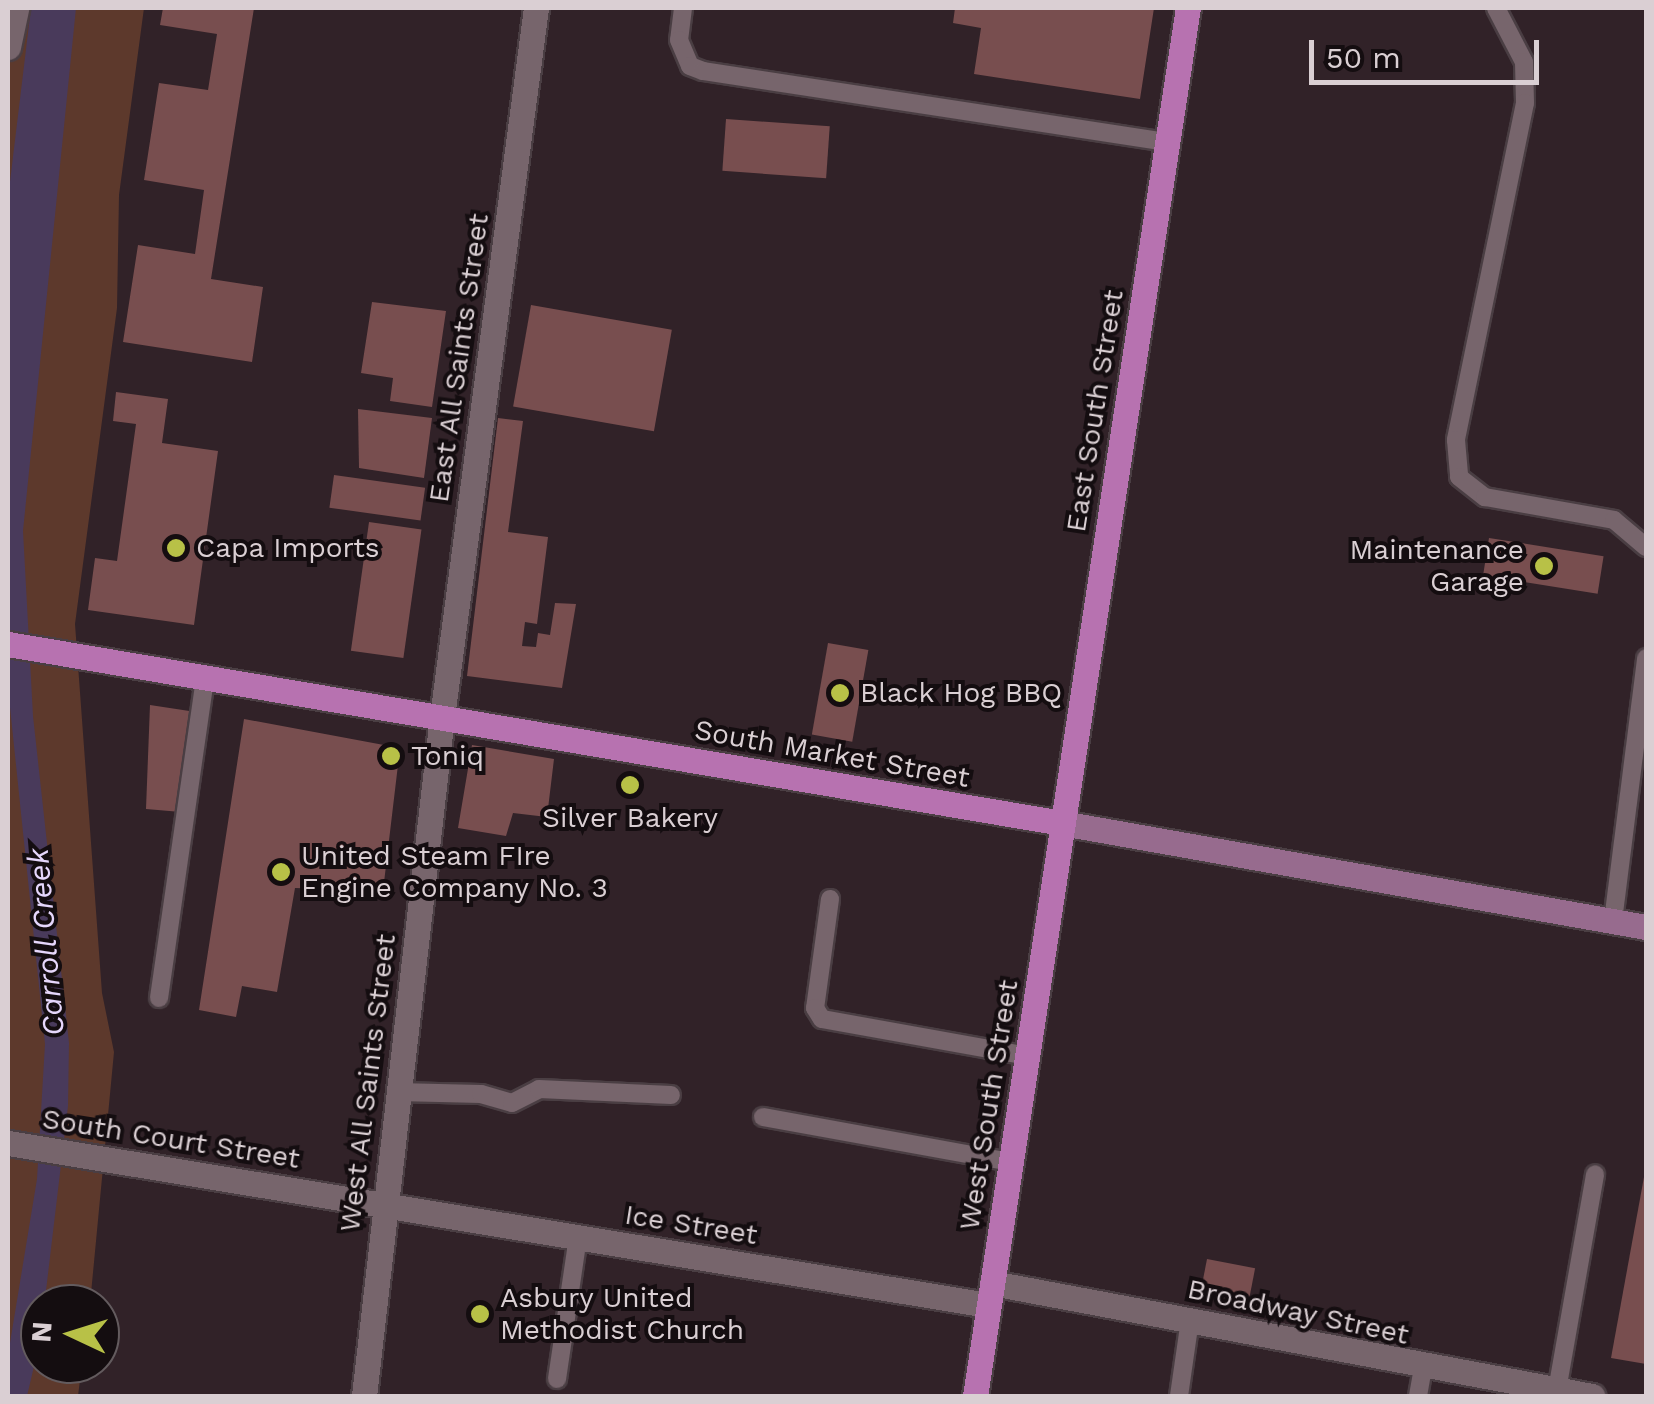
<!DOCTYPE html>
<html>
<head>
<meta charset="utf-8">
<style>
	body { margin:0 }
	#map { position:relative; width:1654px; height:1404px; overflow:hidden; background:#312228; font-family:"Work Sans",sans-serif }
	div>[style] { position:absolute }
	.green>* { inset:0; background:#5d392c }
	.water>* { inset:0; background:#493a5b }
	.building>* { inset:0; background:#784e4f; transform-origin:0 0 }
	.roads { filter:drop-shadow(2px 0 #4a3e43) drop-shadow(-2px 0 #4a3e43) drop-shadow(0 2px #4a3e43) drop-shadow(0 -2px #4a3e43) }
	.service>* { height:18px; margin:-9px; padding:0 9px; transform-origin:9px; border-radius:9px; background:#77656c }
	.pedestrian>* { height:25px; margin:-12.5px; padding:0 12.5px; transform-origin:12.5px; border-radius:12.5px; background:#77656c }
	.minor>* { height:25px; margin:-12.5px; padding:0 12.5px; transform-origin:12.5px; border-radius:12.5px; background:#77656c }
	.secondary>* { height:25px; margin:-12.5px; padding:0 12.5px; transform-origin:12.5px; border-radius:12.5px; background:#976b8e }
	.primary>* { height:25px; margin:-12.5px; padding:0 12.5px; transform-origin:12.5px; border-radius:12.5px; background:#b772b0 }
	.dots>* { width:28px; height:28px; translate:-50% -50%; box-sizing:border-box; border:5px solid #140d10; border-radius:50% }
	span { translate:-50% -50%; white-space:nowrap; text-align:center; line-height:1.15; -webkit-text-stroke:8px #140d10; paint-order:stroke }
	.street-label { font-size:28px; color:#dacfd3 }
	.poi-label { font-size:28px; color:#dacfd3 }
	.left { translate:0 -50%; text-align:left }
	.right { translate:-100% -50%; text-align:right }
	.water-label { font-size:30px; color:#e6d7fc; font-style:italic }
	.frame { position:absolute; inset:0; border:10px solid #dacfd3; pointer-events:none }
	.north { position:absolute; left:20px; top:1284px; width:100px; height:100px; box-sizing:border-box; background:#140d10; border:2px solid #635b5e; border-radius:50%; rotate:274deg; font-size:28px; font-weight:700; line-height:40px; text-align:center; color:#dacfd3 }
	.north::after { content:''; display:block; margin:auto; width:35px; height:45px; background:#b8c147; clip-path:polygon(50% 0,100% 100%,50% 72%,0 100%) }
	.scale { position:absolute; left:1309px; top:40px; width:230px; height:45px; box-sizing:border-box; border:5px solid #dacfd3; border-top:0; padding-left:12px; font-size:30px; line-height:35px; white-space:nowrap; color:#dacfd3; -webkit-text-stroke:8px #140d10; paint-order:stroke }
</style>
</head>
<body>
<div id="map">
	<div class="green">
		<i style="clip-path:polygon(8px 8px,144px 8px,119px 195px,117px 308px,75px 624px,102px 993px,114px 1052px,90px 1304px,40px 1304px,40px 1364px,82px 1364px,78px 1396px,8px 1396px)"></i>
	</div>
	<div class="water">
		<i style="clip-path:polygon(31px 8px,76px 8px,23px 531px,33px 716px,69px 1043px,68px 1106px,40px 1341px,27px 1396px,8px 1396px,8px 1355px,37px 1179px,45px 1044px,8px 688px,8px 198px)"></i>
	</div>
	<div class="building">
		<i style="clip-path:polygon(163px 8px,254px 8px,211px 279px,263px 287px,252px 362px,123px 342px,138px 245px,195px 254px,204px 190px,144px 180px,159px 83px,208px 90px,217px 34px,160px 25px)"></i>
		<i style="clip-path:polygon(955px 8px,1154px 8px,1140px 99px,974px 74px,981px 28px,953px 23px)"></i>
		<i style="left:726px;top:119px;width:104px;height:52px;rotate:4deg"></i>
		<i style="clip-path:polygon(372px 302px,446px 311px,432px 407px,390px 401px,393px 378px,361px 373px)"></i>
		<i style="left:531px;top:305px;width:143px;height:103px;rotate:10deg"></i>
		<i style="clip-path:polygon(116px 392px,168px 399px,162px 443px,218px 451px,194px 625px,88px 610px,95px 558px,117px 561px,136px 424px,113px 421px)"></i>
		<i style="clip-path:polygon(358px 409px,432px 418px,424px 478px,359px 468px)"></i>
		<i style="clip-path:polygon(498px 418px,523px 421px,508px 532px,548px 537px,537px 624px,525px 622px,522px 646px,536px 647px,538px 633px,550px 635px,555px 603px,576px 604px,562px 688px,467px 676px)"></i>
		<i style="left:334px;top:475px;width:92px;height:33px;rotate:8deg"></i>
		<i style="left:369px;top:522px;width:53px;height:130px;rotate:8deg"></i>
		<i style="left:1489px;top:538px;width:116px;height:38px;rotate:9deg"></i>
		<i style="left:828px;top:643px;width:41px;height:93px;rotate:10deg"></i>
		<i style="clip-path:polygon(150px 705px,196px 712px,181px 812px,146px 809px)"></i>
		<i style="clip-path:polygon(244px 719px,400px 748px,383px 891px,295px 888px,277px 992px,242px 986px,236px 1017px,199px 1010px)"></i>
		<i style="clip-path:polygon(472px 745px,554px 759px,547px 817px,513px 813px,506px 836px,458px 828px)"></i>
		<i style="clip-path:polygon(1646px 1166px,1646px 1364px,1611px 1358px)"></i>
		<i style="left:1207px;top:1259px;width:49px;height:33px;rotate:11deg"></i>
	</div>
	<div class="roads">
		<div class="service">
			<i style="left:683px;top:8px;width:32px;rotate:97deg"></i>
			<i style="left:679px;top:40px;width:28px;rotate:67deg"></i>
			<i style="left:690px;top:66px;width:14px;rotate:21deg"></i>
			<i style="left:703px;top:71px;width:469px;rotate:8.7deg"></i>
			<i style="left:1496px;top:8px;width:61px;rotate:62.6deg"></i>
			<i style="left:1524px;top:62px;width:41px;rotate:88.6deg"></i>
			<i style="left:1525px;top:103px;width:344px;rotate:101.6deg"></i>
			<i style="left:1456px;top:440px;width:37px;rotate:85deg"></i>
			<i style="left:1459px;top:477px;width:33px;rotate:38deg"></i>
			<i style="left:1485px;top:497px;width:131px;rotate:10.1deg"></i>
			<i style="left:1614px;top:520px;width:42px;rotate:40.2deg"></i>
			<i style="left:830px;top:899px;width:110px;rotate:97.8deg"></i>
			<i style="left:815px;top:1008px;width:13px;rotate:58deg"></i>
			<i style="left:822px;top:1019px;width:208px;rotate:10.2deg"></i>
			<i style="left:1613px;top:921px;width:265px;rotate:-82.8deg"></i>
			<i style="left:159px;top:998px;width:324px;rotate:-81.8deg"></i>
			<i style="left:397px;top:1092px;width:84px;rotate:1.4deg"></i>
			<i style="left:481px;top:1094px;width:32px;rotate:16deg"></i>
			<i style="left:512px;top:1103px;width:30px;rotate:-27deg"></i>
			<i style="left:539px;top:1089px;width:132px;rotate:2.6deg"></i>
			<i style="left:763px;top:1117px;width:251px;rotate:10.3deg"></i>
			<i style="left:557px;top:1379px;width:145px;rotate:-81.6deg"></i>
			<i style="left:1179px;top:1396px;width:77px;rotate:-81.8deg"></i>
			<i style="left:1418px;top:1396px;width:27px;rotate:-80deg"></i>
			<i style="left:1556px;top:1396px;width:225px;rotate:-80deg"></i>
		</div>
		<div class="pedestrian">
			<i style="left:8px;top:47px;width:40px;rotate:-78deg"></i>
		</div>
		<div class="minor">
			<i style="left:8px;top:1143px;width:993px;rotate:9.39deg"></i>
			<i style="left:992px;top:1283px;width:611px;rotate:10.67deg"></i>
			<i style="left:364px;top:1396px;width:683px;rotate:-83.45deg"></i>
			<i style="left:442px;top:717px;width:715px;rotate:-82.45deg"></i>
		</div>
		<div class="secondary">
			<i style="left:1062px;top:823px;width:593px;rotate:10.1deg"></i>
		</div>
		<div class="primary">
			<i style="left:8px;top:644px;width:1069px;rotate:9.64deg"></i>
			<i style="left:975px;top:1396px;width:1404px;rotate:-81.28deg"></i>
		</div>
	</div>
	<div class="dots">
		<i style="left:176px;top:548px;background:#b8c147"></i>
		<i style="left:1544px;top:566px;background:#b8c147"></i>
		<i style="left:840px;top:693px;background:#b8c147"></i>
		<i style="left:391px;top:756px;background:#b8c147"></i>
		<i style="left:630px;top:785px;background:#b8c147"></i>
		<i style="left:281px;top:872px;background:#b8c147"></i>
		<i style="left:480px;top:1314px;background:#b8c147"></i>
	</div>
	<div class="street-label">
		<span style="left:459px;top:358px;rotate:-82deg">East All Saints Street</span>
		<span style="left:1095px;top:411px;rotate:-81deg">East South Street</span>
		<span style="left:832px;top:754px;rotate:10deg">South Market Street</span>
		<span style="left:368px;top:1083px;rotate:-83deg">West All Saints Street</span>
		<span style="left:989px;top:1105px;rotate:-81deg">West South Street</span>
		<span style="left:171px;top:1139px;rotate:9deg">South Court Street</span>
		<span style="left:691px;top:1225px;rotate:9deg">Ice Street</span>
		<span style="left:1298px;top:1312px;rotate:12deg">Broadway Street</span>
	</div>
	<div class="poi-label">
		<span class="left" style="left:196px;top:548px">Capa Imports</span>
		<span class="right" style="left:1524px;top:566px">Maintenance<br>Garage</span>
		<span class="left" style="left:860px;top:693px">Black Hog BBQ</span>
		<span class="left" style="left:411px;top:756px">Toniq</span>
		<span style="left:630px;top:818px">Silver Bakery</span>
		<span class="left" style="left:301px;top:872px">United Steam FIre<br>Engine Company No. 3</span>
		<span class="left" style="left:500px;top:1314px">Asbury United<br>Methodist Church</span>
	</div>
	<div class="water-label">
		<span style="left:46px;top:942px;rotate:-95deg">Carroll Creek</span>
	</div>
	<div class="frame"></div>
	<div class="north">N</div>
	<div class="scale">50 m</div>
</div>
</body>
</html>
